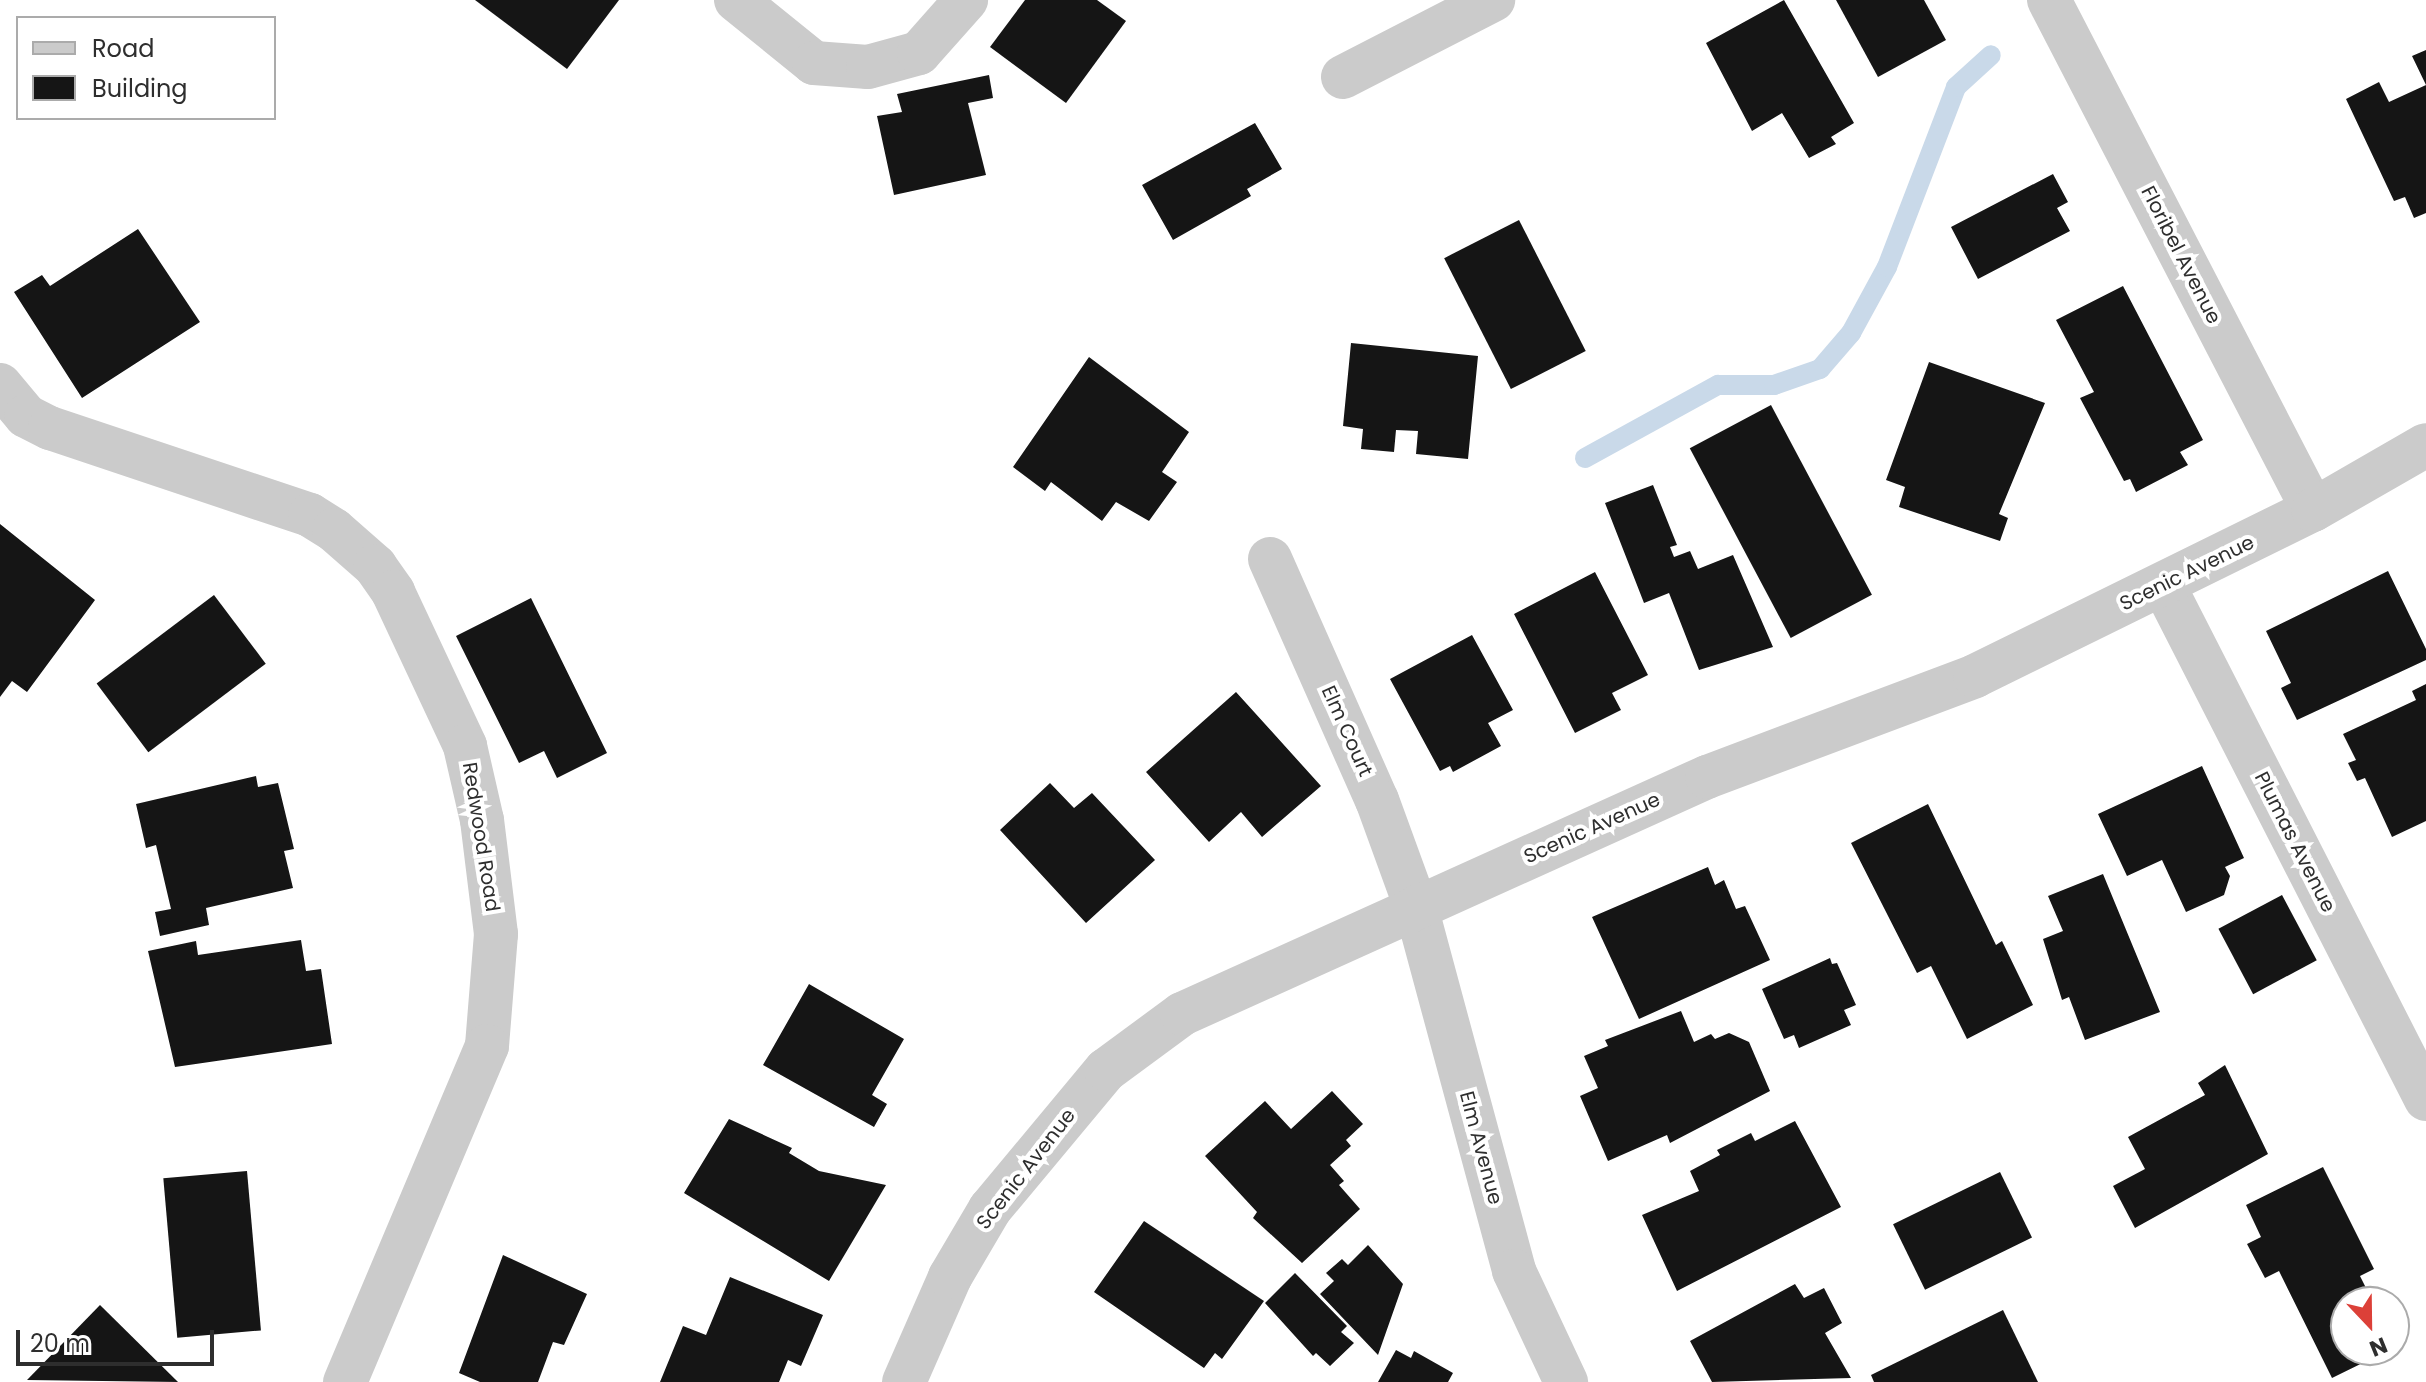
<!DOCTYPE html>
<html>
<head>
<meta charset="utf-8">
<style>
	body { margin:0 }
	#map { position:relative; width:2426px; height:1382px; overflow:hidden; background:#fff; font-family:Poppins,sans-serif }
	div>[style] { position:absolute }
	.stream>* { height:20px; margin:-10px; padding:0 10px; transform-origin:10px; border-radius:10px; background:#c9d9e9 }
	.building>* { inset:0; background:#151515; transform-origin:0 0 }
	.street>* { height:44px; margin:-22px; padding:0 22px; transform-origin:22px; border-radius:22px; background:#cbcbcb }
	span { translate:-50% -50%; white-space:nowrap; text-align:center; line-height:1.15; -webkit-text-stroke:8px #fff; paint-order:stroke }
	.street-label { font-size:20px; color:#2e2e2e }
	.legend { position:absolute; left:16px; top:16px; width:260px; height:104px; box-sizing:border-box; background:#fff; border:2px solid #ababab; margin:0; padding:10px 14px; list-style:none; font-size:24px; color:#2e2e2e }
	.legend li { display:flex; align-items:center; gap:16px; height:40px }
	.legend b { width:40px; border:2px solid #ababab }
	.north { position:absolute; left:2330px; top:1286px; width:80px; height:80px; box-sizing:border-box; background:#fff; border:2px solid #ababab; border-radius:50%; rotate:158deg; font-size:22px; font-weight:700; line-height:32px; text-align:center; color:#2e2e2e }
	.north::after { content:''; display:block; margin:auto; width:28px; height:36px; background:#dc4038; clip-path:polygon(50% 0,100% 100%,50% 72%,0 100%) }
	.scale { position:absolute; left:16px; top:1330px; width:198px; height:36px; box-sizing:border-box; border:4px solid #2e2e2e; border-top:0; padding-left:10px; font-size:24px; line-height:28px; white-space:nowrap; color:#2e2e2e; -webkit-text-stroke:6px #fff; paint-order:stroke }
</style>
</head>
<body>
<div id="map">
	<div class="stream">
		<i style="left:1585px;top:458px;width:152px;rotate:-28.8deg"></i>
		<i style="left:1718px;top:385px;width:56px"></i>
		<i style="left:1774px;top:385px;width:49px;rotate:-19.2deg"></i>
		<i style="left:1820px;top:369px;width:48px;rotate:-49.3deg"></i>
		<i style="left:1851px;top:333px;width:75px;rotate:-61.4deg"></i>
		<i style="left:1887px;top:267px;width:193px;rotate:-69deg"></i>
		<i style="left:1956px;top:87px;width:47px;rotate:-42.4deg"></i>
	</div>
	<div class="building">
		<i style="clip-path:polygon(475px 0,619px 0,567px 69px)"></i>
		<i style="clip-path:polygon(1025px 0,1097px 0,1126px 21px,1066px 103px,990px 47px)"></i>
		<i style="clip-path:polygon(1784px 0,1854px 123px,1831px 137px,1836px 144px,1809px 158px,1782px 113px,1752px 131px,1706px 43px)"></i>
		<i style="clip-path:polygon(1836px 0,1924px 0,1946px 40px,1878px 77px)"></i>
		<i style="clip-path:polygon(2426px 50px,2426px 213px,2414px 218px,2405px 197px,2394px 201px,2346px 99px,2379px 82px,2389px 102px,2426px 85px,2412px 56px)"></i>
		<i style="clip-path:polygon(989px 75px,993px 98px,968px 103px,986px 175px,894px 195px,877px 116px,902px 112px,897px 94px)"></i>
		<i style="clip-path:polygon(1255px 123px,1282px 169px,1247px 189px,1251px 196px,1173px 240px,1142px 185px)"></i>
		<i style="clip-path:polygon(2053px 174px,2068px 202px,2057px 208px,2070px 231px,1978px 279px,1951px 227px)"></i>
		<i style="left:1519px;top:220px;width:147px;height:84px;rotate:63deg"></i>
		<i style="clip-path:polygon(138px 229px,200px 322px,82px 398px,14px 292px,42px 275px,50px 286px)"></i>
		<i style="clip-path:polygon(2123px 286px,2203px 440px,2180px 452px,2188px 465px,2136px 492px,2130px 479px,2124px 481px,2080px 398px,2094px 392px,2056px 320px)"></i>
		<i style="clip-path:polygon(1351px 343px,1478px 356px,1468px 459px,1416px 454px,1418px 431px,1396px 430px,1394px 452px,1361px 449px,1363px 429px,1343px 426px)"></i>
		<i style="clip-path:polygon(1089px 357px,1189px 432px,1162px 472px,1177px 482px,1149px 521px,1116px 502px,1102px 521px,1051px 482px,1045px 491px,1013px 467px)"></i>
		<i style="clip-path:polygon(1929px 362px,2045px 403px,1999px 514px,2008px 518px,2000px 541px,1899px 507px,1905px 487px,1886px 480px)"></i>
		<i style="left:1771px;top:405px;width:215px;height:92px;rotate:62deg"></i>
		<i style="clip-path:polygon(1653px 485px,1677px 545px,1670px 547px,1674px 557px,1690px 551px,1698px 569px,1733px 555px,1773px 647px,1699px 670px,1669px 593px,1644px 603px,1605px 503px)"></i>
		<i style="clip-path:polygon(0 524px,95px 600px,27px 692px,12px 681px,0 697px)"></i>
		<i style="clip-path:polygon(2388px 571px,2426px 649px,2426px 660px,2297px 720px,2281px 688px,2291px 683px,2266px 631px)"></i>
		<i style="clip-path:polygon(1595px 572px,1648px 675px,1612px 693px,1621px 710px,1575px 733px,1514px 614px)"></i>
		<i style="left:214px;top:595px;width:86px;height:147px;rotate:53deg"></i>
		<i style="clip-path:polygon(531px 598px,607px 753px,557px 778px,544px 751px,519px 763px,456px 636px)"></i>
		<i style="clip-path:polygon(1472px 635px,1513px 710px,1488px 723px,1501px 746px,1453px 772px,1450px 766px,1440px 771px,1390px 679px)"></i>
		<i style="clip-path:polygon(2426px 684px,2426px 821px,2392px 837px,2365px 778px,2357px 781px,2348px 763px,2356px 760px,2343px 734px,2416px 700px,2412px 691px)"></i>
		<i style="clip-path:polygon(1236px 692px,1321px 786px,1262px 837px,1241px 812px,1209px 842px,1146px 772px)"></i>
		<i style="clip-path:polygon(2202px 766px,2244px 858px,2225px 867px,2230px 876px,2224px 895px,2186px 912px,2162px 860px,2127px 876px,2098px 814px)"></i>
		<i style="clip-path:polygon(256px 776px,258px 787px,278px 783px,294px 849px,284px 851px,293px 888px,206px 908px,209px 925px,160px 936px,155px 912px,171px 909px,156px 845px,146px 848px,136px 804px)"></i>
		<i style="clip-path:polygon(1050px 783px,1074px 808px,1092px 793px,1155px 860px,1086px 923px,1000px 830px)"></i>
		<i style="clip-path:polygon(1928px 804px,1996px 945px,2002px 941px,2033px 1005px,1967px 1039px,1931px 966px,1917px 973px,1851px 843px)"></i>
		<i style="clip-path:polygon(1708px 867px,1715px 885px,1724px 880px,1736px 909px,1745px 906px,1770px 960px,1639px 1019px,1592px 917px)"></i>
		<i style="clip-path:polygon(2103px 874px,2160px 1012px,2085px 1040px,2069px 997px,2062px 1000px,2043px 939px,2063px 931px,2048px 896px)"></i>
		<i style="left:2282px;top:895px;width:74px;height:72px;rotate:62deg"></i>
		<i style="clip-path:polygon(301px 940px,306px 971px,321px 969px,332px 1044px,175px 1067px,148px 951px,196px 941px,198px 955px)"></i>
		<i style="clip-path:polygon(1830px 958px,1832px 964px,1837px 963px,1856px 1005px,1844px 1010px,1851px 1025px,1799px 1048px,1794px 1035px,1784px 1039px,1762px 989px)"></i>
		<i style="clip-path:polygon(809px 984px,904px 1039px,872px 1095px,887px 1104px,874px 1127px,763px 1065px)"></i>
		<i style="clip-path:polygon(1681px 1011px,1694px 1042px,1711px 1034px,1715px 1039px,1729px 1033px,1749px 1042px,1770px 1091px,1670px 1143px,1667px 1135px,1608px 1161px,1580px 1096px,1598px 1088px,1584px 1056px,1608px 1046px,1605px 1040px)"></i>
		<i style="clip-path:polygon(2225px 1065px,2268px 1154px,2135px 1228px,2113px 1186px,2145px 1169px,2128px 1137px,2205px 1095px,2198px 1083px)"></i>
		<i style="clip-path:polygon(1332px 1091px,1363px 1124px,1346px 1140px,1351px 1146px,1330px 1165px,1344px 1181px,1339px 1185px,1360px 1209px,1302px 1263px,1253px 1218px,1257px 1212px,1205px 1156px,1265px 1101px,1291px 1129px)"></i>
		<i style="clip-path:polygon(729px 1119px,792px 1148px,789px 1153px,819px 1171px,886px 1185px,829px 1281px,684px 1193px)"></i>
		<i style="clip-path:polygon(1795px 1121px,1841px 1207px,1677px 1291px,1642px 1215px,1699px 1191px,1690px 1171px,1720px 1155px,1717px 1150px,1751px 1133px,1755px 1141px)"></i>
		<i style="clip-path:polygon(2323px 1167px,2374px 1269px,2360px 1276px,2373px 1302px,2346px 1302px,2346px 1350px,2389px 1350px,2332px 1378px,2279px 1271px,2265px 1278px,2247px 1244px,2261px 1237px,2246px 1205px)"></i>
		<i style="left:247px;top:1171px;width:160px;height:84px;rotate:85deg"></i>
		<i style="left:2000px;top:1172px;width:73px;height:119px;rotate:64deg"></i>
		<i style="clip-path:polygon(1144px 1221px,1264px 1301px,1222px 1359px,1215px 1353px,1204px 1368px,1094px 1292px)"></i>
		<i style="clip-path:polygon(1368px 1245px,1403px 1284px,1378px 1355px,1320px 1294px,1334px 1281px,1326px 1273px,1342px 1259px,1348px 1265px)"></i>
		<i style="clip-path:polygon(503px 1255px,587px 1294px,564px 1345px,553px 1342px,538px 1382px,480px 1382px,459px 1373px)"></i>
		<i style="clip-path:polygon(1295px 1273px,1347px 1326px,1341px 1332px,1354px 1343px,1330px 1366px,1316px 1353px,1313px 1356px,1265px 1303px)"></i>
		<i style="clip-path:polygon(730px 1277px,823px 1315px,801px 1366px,788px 1360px,779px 1382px,660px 1382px,683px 1326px,706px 1335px)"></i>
		<i style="clip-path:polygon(1795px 1284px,1804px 1298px,1824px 1288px,1842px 1323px,1825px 1333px,1851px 1378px,1712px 1382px,1690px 1341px)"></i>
		<i style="clip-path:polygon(100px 1305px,178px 1382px,27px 1380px)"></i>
		<i style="clip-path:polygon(2003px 1310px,2038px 1382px,1874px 1382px,1871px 1375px)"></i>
		<i style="clip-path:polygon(1396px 1350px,1411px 1358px,1414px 1351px,1453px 1373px,1448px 1382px,1378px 1382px)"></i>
	</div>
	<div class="street">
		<i style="left:736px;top:0;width:100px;rotate:38.9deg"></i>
		<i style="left:814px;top:63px;width:54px;rotate:4.2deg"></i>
		<i style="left:868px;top:67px;width:53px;rotate:-15.4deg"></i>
		<i style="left:919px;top:53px;width:71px;rotate:-48.4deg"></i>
		<i style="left:2049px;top:0;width:574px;rotate:62.63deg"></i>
		<i style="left:1343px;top:77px;width:169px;rotate:-27.2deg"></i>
		<i style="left:0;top:385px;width:40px;rotate:50deg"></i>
		<i style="left:26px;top:416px;width:27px;rotate:27deg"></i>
		<i style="left:50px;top:428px;width:274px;rotate:18.5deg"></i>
		<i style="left:310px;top:515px;width:28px;rotate:32deg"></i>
		<i style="left:334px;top:530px;width:55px;rotate:41.3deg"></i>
		<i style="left:375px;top:566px;width:32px;rotate:55deg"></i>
		<i style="left:393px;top:592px;width:170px;rotate:64.9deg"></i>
		<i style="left:465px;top:746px;width:76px;rotate:77.1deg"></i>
		<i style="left:482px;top:820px;width:115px;rotate:83deg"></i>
		<i style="left:496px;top:934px;width:112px;rotate:94.6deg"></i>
		<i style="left:487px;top:1046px;width:365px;rotate:112.9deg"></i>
		<i style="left:1270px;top:559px;width:264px;rotate:66.1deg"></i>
		<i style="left:1377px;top:800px;width:114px;rotate:70deg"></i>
		<i style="left:1416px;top:907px;width:377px;rotate:74.9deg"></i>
		<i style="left:1514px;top:1271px;width:123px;rotate:64.9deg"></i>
		<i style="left:2164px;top:586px;width:576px;rotate:62.95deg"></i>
		<i style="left:904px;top:1382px;width:115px;rotate:-66.3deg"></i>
		<i style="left:950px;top:1277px;width:79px;rotate:-59.5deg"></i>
		<i style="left:990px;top:1209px;width:181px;rotate:-50.2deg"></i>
		<i style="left:1106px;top:1070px;width:94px;rotate:-36.4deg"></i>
		<i style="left:1182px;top:1014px;width:576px;rotate:-24.3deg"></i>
		<i style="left:1707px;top:777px;width:286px;rotate:-20.6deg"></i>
		<i style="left:1975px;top:676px;width:377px;rotate:-26.2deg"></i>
		<i style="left:2313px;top:510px;width:130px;rotate:-29.9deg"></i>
	</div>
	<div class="street-label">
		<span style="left:2181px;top:255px;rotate:63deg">Floribel Avenue</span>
		<span style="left:2187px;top:573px;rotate:-26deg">Scenic Avenue</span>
		<span style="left:1347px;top:731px;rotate:66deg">Elm Court</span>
		<span style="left:1592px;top:828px;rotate:-24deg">Scenic Avenue</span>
		<span style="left:481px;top:837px;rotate:81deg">Redwood Road</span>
		<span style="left:2295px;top:842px;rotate:63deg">Plumas Avenue</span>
		<span style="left:1481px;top:1148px;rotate:75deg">Elm Avenue</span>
		<span style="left:1026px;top:1169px;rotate:-52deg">Scenic Avenue</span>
	</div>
	<ul class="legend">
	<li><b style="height:10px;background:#cbcbcb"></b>Road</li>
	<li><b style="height:22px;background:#151515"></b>Building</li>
	</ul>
	<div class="north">N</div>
	<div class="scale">20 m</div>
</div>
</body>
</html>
